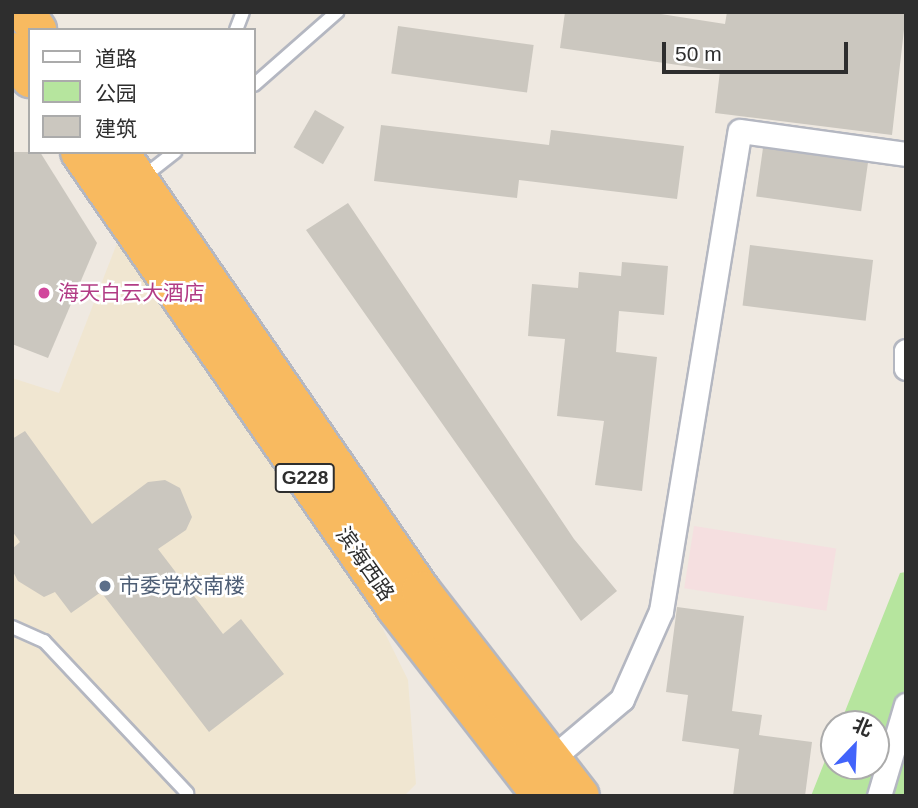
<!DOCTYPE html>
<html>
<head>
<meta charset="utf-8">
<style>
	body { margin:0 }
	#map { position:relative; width:918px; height:808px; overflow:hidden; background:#efe9e1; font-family:Arial,"Noto Sans SC",sans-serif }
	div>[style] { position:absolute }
	.education>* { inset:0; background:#f0e6d1 }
	.medical>* { inset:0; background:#f5dfe0; transform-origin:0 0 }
	.green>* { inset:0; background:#b6e59e }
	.building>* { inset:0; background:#cbc7bf; transform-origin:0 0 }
	.roads { filter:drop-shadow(2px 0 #b4b7c1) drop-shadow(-2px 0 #b4b7c1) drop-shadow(0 2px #b4b7c1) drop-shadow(0 -2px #b4b7c1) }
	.service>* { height:12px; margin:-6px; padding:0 6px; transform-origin:6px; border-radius:6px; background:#fff }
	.minor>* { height:23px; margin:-11.5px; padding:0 11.5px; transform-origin:11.5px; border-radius:11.5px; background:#fff }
	.trunk>* { height:38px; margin:-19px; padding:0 19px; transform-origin:19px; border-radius:19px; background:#f8ba60 }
	.dots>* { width:19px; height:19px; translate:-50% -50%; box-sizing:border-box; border:4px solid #fff; border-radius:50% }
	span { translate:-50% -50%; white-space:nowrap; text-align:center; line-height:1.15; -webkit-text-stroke:5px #fff; paint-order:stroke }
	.shield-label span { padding:2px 5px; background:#fff; border:2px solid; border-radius:5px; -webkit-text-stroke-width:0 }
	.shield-label { font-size:19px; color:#2e2e2e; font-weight:700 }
	.hotel-label { font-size:21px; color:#b23c85 }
	.left { translate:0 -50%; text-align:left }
	.street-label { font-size:21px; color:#2e2e2e }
	.service-label { font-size:21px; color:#4e5e75 }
	.frame { position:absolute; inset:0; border:14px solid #2e2e2e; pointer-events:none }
	.legend { position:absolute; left:28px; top:28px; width:228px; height:126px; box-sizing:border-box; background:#fff; border:2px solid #ababab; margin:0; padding:9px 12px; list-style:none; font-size:21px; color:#2e2e2e }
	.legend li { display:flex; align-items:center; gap:14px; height:35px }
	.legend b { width:35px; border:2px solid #ababab }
	.north { position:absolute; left:820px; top:710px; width:70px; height:70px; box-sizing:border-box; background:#fff; border:2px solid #ababab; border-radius:50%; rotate:23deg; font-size:19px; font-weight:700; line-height:28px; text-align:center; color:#2e2e2e }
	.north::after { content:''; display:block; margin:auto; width:24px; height:32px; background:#4264fb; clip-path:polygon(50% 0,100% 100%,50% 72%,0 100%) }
	.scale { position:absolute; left:662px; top:42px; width:186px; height:32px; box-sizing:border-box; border:4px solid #2e2e2e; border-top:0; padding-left:9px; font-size:21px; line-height:24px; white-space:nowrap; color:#2e2e2e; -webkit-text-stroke:5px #fff; paint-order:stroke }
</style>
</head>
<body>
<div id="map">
	<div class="education">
		<i style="clip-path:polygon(119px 238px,308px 510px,383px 629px,408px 680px,416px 784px,404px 796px,12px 796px,12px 378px,59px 393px)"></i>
	</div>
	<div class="medical">
		<i style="left:694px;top:526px;width:144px;height:63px;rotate:9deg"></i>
	</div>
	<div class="green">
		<i style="clip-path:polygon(906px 572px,906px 796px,811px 796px,834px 738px,834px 766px,876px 766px,876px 724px,840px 724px,900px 573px)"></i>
	</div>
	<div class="building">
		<i style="clip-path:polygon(565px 12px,648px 12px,725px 24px,727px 12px,906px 12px,892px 135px,715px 113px,720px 71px,560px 48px)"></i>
		<i style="left:398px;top:26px;width:137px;height:48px;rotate:8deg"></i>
		<i style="left:315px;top:110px;width:34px;height:43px;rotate:30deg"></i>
		<i style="clip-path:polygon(381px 125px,549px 145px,551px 130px,684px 146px,677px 199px,519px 180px,517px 198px,374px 181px)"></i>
		<i style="left:763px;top:148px;width:106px;height:49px;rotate:8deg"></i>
		<i style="clip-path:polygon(12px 152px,40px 152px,97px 243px,48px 358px,12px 344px)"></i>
		<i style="clip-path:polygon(348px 203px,574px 539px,617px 591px,581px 621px,306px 230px)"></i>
		<i style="left:750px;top:245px;width:124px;height:61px;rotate:7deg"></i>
		<i style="clip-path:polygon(622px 262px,668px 266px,664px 315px,619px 311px,616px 352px,657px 357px,642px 491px,595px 485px,604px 421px,557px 416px,565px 339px,528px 336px,532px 284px,578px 288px,579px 272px,621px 276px)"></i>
		<i style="clip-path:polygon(25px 431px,92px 524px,148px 482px,165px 480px,180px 488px,192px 517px,186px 530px,158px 549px,223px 634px,241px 619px,284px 674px,209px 732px,101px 592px,71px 613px,55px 592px,44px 597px,18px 581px,12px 570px,12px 549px,20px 542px,12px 531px,12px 439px)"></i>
		<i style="clip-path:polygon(677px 607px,744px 616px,732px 711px,762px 715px,759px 735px,812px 742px,805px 796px,733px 796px,739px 749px,682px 741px,688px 695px,666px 692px)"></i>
	</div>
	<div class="roads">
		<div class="service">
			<i style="left:236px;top:30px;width:19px;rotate:-69deg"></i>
			<i style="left:254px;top:85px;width:111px;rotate:-41.3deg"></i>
			<i style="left:143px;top:177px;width:41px;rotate:-38deg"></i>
			<i style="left:12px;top:627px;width:35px;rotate:24deg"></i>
			<i style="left:44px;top:641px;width:209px;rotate:46.7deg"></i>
		</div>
		<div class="minor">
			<i style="left:906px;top:351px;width:17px;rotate:90deg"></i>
			<i style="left:544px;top:765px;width:102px;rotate:-40.2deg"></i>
			<i style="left:622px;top:699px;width:96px;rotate:-66.1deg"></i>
			<i style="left:661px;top:611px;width:486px;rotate:-80.7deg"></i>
			<i style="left:740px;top:131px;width:168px;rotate:7.9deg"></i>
			<i style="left:879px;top:796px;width:95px;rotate:-73.5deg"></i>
		</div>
		<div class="trunk">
			<i style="left:25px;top:12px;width:22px;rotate:56deg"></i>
			<i style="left:12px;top:52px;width:32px;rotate:55deg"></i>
			<i style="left:80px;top:152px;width:555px;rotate:55.28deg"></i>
			<i style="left:396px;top:608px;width:238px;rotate:52.2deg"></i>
			<i style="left:119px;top:152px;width:533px;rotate:55.47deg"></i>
			<i style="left:421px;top:591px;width:259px;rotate:52.2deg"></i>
		</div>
	</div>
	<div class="dots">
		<i style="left:44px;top:293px;background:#d1479c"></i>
		<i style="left:105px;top:586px;background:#5c6f8a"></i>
	</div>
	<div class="shield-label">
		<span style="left:305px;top:478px">G228</span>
	</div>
	<div class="hotel-label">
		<span class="left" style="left:58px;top:293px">海天白云大酒店</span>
	</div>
	<div class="street-label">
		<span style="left:365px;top:564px;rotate:55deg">滨海西路</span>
	</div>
	<div class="service-label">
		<span class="left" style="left:119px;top:586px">市委党校南楼</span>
	</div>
	<div class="frame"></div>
	<ul class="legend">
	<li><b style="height:9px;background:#fff"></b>道路</li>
	<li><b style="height:19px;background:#b6e59e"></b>公园</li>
	<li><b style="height:19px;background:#cbc7bf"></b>建筑</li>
	</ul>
	<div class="north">北</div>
	<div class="scale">50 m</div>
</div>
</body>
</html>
